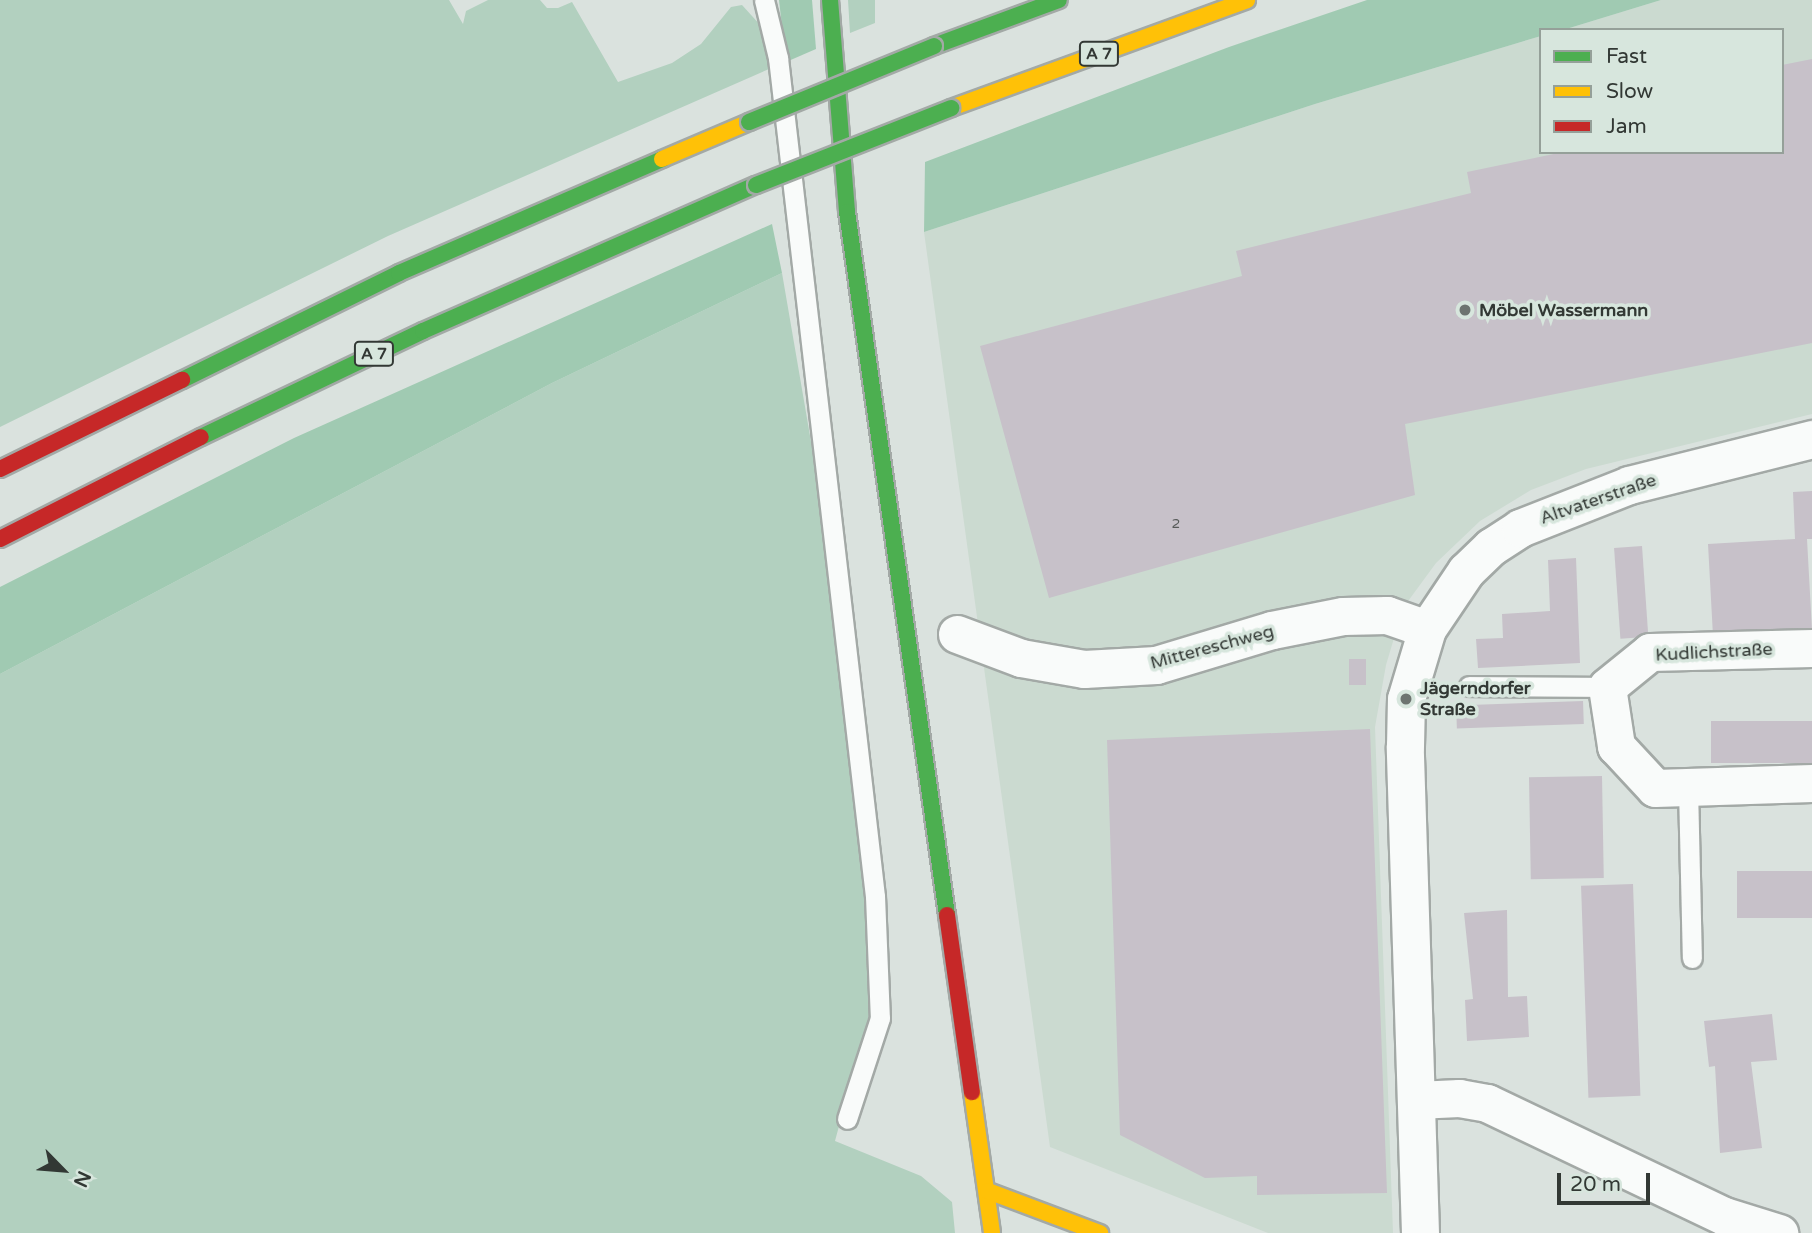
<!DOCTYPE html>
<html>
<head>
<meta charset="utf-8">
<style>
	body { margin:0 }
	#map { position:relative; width:1812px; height:1233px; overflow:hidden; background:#dae2de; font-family:"Varela Round",sans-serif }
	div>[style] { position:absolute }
	.built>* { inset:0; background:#cbdad0 }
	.green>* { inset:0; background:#b2d0bf }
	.forest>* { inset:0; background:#a0cab2 }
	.building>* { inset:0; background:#c7c1c9; transform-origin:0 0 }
	.roads { filter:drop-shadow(2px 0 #a3a9a6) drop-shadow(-2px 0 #a3a9a6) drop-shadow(0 2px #a3a9a6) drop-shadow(0 -2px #a3a9a6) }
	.lane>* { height:19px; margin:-9.5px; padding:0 9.5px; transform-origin:9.5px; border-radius:9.5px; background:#f9fbfa }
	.street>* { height:37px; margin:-18.5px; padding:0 18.5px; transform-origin:18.5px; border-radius:18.5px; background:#f9fbfa }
	.fast>* { height:16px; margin:-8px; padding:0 8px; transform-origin:8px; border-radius:8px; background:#4caf50 }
	.slow>* { height:16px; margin:-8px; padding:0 8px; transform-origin:8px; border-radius:8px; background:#ffc107 }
	.jam>* { height:16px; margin:-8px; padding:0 8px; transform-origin:8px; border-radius:8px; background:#c62828 }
	.bridges { filter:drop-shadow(2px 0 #a3a9a6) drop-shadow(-2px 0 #a3a9a6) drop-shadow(0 2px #a3a9a6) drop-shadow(0 -2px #a3a9a6) }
	.fast-bridge>* { height:16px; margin:-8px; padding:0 8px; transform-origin:8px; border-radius:8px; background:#4caf50 }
	.dots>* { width:19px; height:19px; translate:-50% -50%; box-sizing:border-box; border:4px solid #d7e6dd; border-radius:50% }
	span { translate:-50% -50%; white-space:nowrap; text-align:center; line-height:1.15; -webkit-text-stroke:7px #d7e6dd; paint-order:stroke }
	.number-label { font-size:14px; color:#575a59 }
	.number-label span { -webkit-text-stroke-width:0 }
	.shield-label span { padding:2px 5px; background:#d7e6dd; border:2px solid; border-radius:5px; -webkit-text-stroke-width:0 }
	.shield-label { font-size:16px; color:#323834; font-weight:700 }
	.poi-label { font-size:18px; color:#323834; font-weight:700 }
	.left { translate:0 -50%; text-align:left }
	.street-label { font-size:18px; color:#323834 }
	.legend { position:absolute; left:1539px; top:28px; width:245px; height:126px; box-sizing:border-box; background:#d7e6dd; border:2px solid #95a099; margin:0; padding:9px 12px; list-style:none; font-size:21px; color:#323834 }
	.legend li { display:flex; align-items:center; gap:14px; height:35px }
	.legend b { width:35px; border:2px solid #95a099 }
	.north { position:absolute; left:28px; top:1135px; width:70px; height:70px; -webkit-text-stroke:5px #d7e6dd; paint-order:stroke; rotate:115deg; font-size:19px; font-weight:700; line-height:28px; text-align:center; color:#323834 }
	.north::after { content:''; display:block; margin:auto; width:24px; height:32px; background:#323834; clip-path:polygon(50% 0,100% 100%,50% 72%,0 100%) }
	.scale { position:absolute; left:1557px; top:1173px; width:93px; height:32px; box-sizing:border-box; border:4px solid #323834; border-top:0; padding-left:9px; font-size:21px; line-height:24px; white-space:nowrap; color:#323834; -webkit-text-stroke:5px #d7e6dd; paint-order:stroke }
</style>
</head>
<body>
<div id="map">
	<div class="built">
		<i style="clip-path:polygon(1661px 0,1812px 0,1812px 414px,1586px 469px,1531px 490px,1480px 521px,1436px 563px,1403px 608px,1386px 665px,1375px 727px,1393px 1233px,1268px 1233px,1050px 1147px,924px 232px,1315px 104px,1541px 36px,1541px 152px,1782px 152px,1782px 30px,1563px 30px)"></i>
	</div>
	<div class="green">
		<i style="clip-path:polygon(0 0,449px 0,463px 24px,466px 11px,488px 0,540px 0,547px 8px,558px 8px,572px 2px,618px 82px,672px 63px,701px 44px,731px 7px,742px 5px,762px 27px,769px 69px,388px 236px,0 427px)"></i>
		<i style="clip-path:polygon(848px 0,875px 0,875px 23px,850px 33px)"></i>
		<i style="clip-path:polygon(782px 273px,814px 459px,839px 642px,869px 931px,871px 1008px,835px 1141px,921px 1176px,952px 1202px,955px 1233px,0 1233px,0 674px,552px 383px)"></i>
	</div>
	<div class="forest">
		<i style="clip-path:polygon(779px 0,812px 0,816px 49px,786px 62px)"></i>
		<i style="clip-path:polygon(1367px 0,1661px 0,1563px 30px,1541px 30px,1541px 36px,1315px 104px,924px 232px,925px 162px,1229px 47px)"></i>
		<i style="clip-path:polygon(772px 224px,782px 273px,552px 383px,0 674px,0 587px,294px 438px)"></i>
	</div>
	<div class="building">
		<i style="clip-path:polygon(1812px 59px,1812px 343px,1405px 424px,1415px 495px,1049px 598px,980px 346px,1242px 276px,1236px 251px,1471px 193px,1467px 172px,1563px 152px,1782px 152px,1782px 65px)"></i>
		<i style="clip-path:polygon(1812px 491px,1812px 539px,1807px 539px,1812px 630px,1713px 636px,1708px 544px,1795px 539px,1793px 492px)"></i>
		<i style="left:1642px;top:546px;width:91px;height:28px;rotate:86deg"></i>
		<i style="clip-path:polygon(1576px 558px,1580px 663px,1478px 668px,1476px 639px,1503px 638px,1502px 614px,1550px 611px,1548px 560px)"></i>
		<i style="left:1366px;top:659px;width:26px;height:17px;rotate:90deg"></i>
		<i style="left:1583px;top:701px;width:23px;height:127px;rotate:88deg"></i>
		<i style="left:1812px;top:721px;width:42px;height:101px;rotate:90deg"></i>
		<i style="clip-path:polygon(1370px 729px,1387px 1193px,1257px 1195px,1257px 1176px,1205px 1178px,1120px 1135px,1107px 740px)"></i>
		<i style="left:1602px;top:776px;width:102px;height:73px;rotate:89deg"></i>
		<i style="left:1812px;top:871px;width:47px;height:75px;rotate:90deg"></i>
		<i style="left:1633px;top:884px;width:212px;height:52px;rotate:88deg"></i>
		<i style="clip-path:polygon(1507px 910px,1508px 997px,1527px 996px,1529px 1037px,1467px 1041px,1465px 1000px,1473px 999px,1464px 913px)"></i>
		<i style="clip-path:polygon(1772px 1014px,1777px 1060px,1751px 1062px,1762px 1148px,1720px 1153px,1715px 1066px,1709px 1067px,1704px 1021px)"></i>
	</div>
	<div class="roads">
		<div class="lane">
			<i style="left:764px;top:0;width:60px;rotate:76.4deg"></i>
			<i style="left:778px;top:58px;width:844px;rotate:83.4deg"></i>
			<i style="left:875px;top:896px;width:122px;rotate:87.7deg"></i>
			<i style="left:880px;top:1018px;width:106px;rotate:108.1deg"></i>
			<i style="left:1469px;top:686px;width:138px;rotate:0.4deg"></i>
			<i style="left:1688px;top:787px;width:171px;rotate:88.7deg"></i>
		</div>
		<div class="street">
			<i style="left:957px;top:634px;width:68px;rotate:20.6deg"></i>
			<i style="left:1021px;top:658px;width:64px;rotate:9.9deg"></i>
			<i style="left:1084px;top:669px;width:72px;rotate:-3.2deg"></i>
			<i style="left:1156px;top:665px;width:121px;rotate:-16.8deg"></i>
			<i style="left:1272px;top:630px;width:72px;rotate:-11.2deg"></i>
			<i style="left:1343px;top:616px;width:44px;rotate:-1.3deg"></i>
			<i style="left:1387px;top:615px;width:42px;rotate:19.3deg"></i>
			<i style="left:1812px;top:648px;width:162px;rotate:178.6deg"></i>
			<i style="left:1650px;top:652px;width:55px;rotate:140.9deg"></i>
			<i style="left:1607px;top:687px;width:60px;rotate:81.3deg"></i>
			<i style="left:1616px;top:746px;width:57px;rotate:47.1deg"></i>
			<i style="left:1655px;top:788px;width:157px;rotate:-1.8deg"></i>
			<i style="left:1416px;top:1100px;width:43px;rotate:-2.7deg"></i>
			<i style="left:1459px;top:1098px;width:28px;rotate:10deg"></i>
			<i style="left:1487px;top:1103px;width:263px;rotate:25.5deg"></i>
			<i style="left:1724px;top:1216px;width:58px;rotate:17.2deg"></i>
			<i style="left:1420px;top:1233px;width:487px;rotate:-91.8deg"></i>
			<i style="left:1405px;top:746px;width:47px;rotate:-88.8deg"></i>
			<i style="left:1406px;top:699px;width:73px;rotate:-73.3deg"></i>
			<i style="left:1427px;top:629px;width:70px;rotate:-56.1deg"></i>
			<i style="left:1466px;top:571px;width:35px;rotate:-44deg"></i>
			<i style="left:1491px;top:547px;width:35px;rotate:-33deg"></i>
			<i style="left:1520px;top:528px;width:117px;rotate:-21.5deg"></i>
			<i style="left:1629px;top:485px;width:189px;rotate:-14.1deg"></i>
		</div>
		<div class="fast">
			<i style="left:830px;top:0;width:213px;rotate:85.4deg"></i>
			<i style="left:847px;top:212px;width:710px;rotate:81.9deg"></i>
			<i style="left:934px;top:46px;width:133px;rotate:-20.2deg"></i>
			<i style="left:182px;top:380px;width:242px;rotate:-26.2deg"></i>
			<i style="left:399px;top:273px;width:287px;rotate:-23.4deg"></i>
			<i style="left:201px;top:437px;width:246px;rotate:-25.5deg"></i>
			<i style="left:423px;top:331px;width:364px;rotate:-23.7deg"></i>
		</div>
		<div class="slow">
			<i style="left:951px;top:108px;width:315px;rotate:-20deg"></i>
			<i style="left:662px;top:159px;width:95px;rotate:-23deg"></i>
			<i style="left:972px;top:1092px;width:142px;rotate:81.9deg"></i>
			<i style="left:988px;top:1191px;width:120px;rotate:20.6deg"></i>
		</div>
		<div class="jam">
			<i style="left:0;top:469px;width:203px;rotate:-26.1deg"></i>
			<i style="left:0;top:539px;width:225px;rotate:-26.9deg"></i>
			<i style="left:947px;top:915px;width:179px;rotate:82deg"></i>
		</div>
	</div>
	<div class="bridges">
		<div class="fast-bridge">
			<i style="left:749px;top:122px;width:200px;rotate:-22.3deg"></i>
			<i style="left:756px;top:185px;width:210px;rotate:-21.5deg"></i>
		</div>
	</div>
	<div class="dots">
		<i style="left:1465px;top:310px;background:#6d7470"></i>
		<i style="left:1406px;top:699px;background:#6d7470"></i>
	</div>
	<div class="number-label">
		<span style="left:1176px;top:524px">2</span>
	</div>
	<div class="shield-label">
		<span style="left:1099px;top:54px">A 7</span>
		<span style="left:374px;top:354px">A 7</span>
	</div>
	<div class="poi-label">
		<span class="left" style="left:1479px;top:310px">Möbel Wassermann</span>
		<span class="left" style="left:1420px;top:699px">Jägerndorfer<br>Straße</span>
	</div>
	<div class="street-label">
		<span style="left:1598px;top:499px;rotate:-19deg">Altvaterstraße</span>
		<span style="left:1212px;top:647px;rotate:-15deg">Mittereschweg</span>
		<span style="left:1714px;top:652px;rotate:-3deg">Kudlichstraße</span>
	</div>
	<ul class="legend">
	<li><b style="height:9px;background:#4caf50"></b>Fast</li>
	<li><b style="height:9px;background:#ffc107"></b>Slow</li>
	<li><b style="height:9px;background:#c62828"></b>Jam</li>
	</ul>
	<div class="north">N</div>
	<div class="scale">20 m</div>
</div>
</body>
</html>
